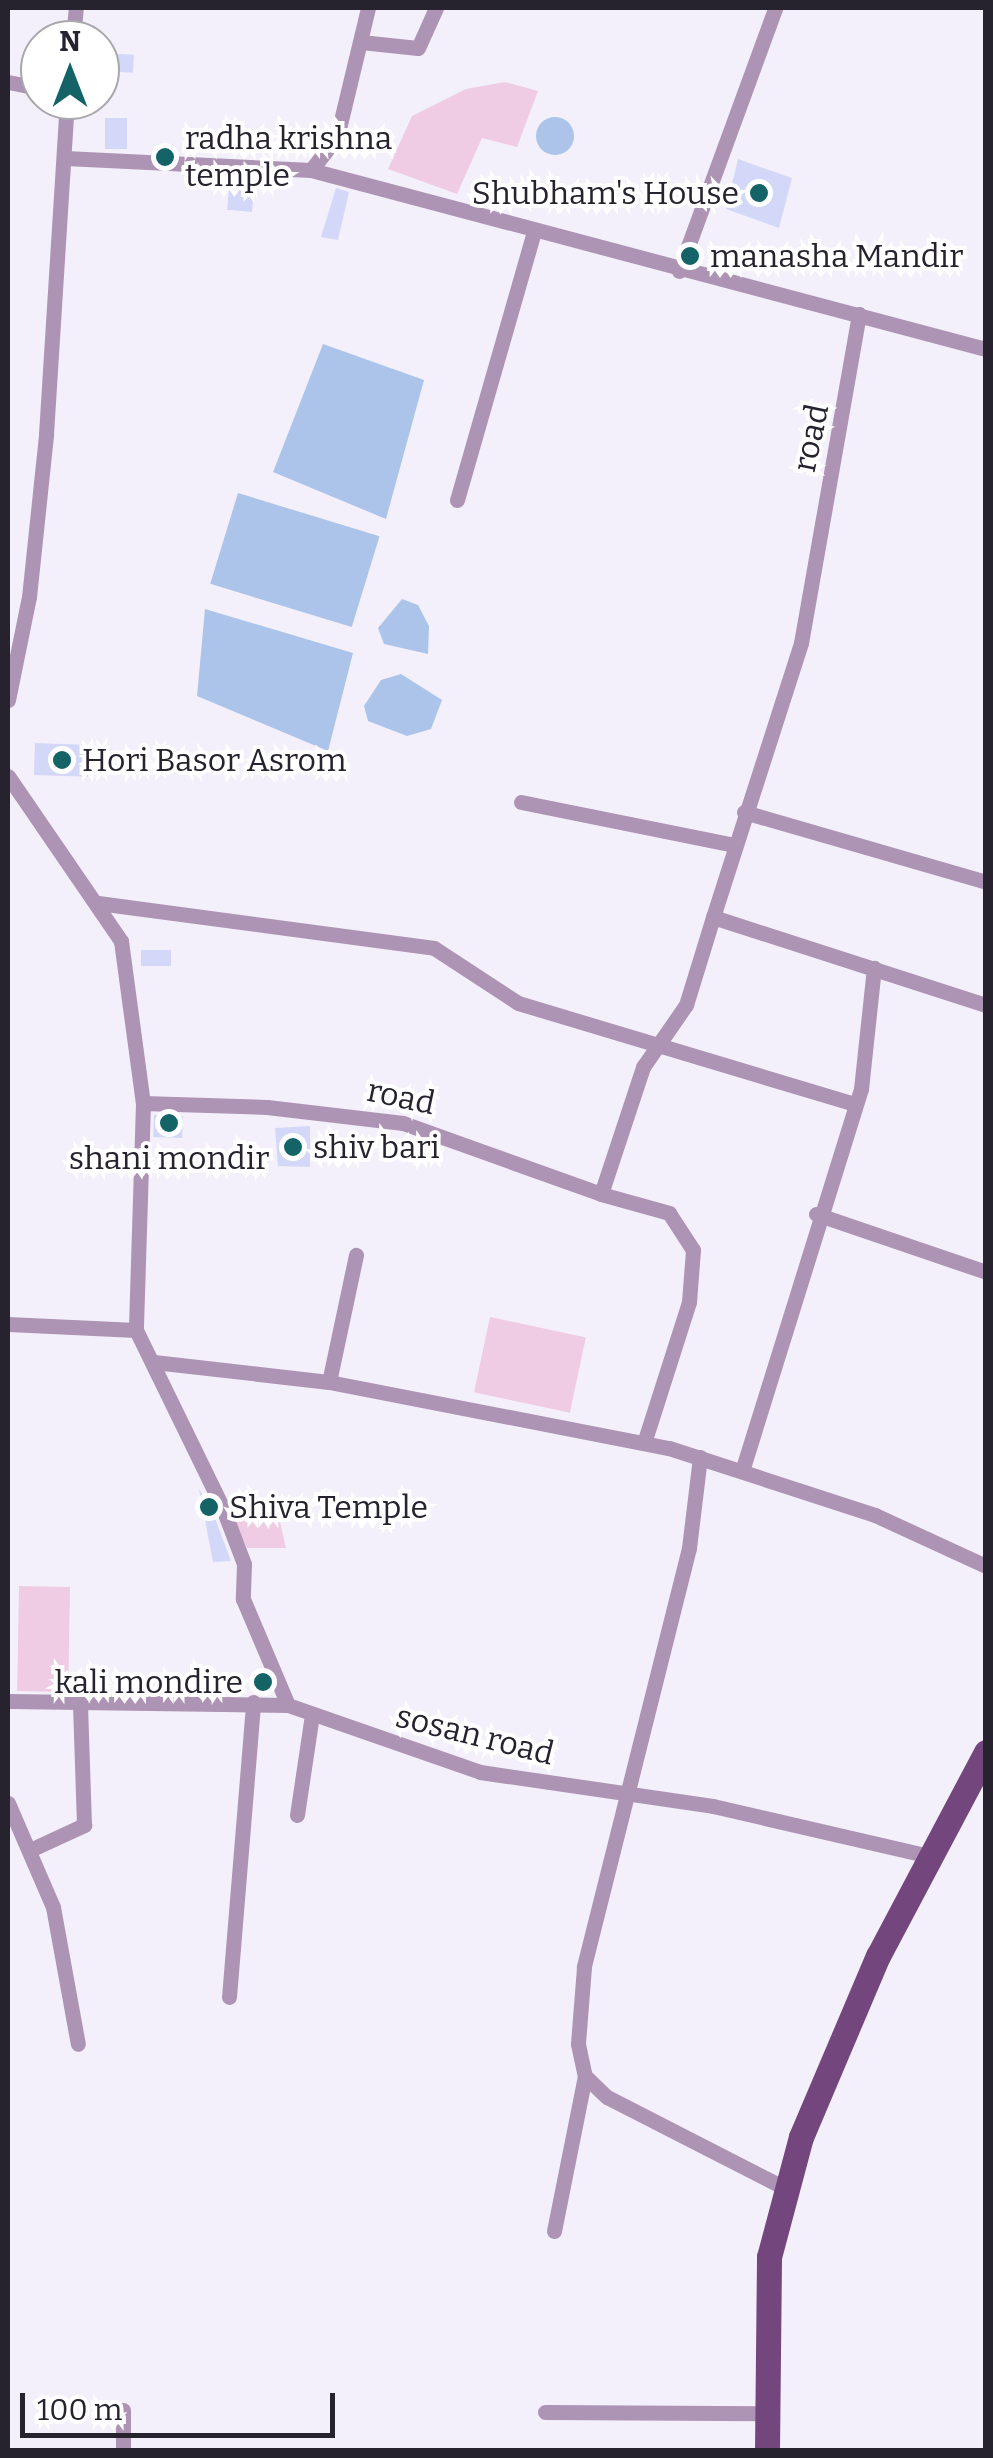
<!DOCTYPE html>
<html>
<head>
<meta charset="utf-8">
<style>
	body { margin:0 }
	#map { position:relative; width:993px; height:2458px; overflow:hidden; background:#f3f0fc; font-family:Bitter,serif }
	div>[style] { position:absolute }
	.green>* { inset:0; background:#efcce3; transform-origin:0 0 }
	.water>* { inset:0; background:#acc4ea; transform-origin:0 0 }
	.round { border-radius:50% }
	.building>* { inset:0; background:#d4d8f8; transform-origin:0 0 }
	.minor>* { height:15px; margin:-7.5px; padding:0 7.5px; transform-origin:7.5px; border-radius:7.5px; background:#ae94b4 }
	.primary>* { height:25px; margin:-12.5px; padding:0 12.5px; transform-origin:12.5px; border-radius:12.5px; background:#73467e }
	.dots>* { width:28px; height:28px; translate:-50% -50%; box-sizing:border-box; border:5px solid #fff; border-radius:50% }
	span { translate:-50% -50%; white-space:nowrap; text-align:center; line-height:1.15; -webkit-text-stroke:8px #fff; paint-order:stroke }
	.poi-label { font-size:32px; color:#26222e }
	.left { translate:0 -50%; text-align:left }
	.right { translate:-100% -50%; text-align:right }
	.street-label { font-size:32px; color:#26222e }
	.frame { position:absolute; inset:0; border:10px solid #26222e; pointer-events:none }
	.north { position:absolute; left:20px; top:20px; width:100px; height:100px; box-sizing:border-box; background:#fff; border:2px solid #a8a7ab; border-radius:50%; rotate:0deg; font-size:28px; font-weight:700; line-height:40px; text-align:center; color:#26222e }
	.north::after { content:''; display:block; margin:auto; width:35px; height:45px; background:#146367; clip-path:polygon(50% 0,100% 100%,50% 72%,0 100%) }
	.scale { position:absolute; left:20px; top:2393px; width:315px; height:45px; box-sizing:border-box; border:5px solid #26222e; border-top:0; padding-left:12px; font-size:30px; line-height:35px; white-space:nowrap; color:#26222e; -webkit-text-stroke:8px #fff; paint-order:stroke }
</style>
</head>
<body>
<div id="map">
	<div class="green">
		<i style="clip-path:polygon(505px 82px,538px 91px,517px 147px,482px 138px,457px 194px,388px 169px,412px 116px,466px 89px)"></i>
		<i style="left:490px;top:1317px;width:98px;height:77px;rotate:12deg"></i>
		<i style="clip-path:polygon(277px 1509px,286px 1548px,247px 1548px,231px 1515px)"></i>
		<i style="left:70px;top:1587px;width:105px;height:51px;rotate:91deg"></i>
	</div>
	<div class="water">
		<i class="round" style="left:536px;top:117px;width:38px;height:38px"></i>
		<i style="clip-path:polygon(323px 344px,424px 380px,386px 519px,273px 472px)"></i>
		<i style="left:238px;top:493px;width:148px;height:95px;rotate:17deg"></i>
		<i style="clip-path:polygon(402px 599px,418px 605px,429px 626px,428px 654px,384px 644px,378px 628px)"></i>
		<i style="clip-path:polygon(205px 609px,353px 653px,328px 751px,197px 696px)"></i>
		<i style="clip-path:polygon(401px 674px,442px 700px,431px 729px,407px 736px,368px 721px,364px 706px,381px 680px)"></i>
	</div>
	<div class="building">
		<i style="left:100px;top:53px;width:34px;height:18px;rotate:3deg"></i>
		<i style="left:105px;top:118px;width:22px;height:31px"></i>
		<i style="clip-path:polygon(738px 159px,792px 178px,779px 228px,726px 209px)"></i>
		<i style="left:230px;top:177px;width:25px;height:33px;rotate:5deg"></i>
		<i style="clip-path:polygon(336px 188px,349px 192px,338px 240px,321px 237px)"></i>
		<i style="left:35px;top:743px;width:54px;height:32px;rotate:2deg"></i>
		<i style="left:141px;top:950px;width:30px;height:16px"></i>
		<i style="left:154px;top:1115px;width:29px;height:22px;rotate:2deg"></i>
		<i style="clip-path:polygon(310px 1126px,310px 1167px,278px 1166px,275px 1128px)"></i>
		<i style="clip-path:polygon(199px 1489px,212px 1510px,231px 1561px,213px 1562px)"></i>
	</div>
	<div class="minor">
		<i style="left:73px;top:40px;width:32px;rotate:-85deg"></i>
		<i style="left:361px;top:42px;width:57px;rotate:6deg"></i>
		<i style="left:418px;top:48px;width:44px;rotate:-65.8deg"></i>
		<i style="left:8px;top:82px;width:33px;rotate:11deg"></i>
		<i style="left:65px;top:158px;width:246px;rotate:2.8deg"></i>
		<i style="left:311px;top:170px;width:698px;rotate:14.85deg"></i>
		<i style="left:311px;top:170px;width:42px;rotate:-51.8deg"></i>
		<i style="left:337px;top:137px;width:133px;rotate:-76.5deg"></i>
		<i style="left:679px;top:271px;width:280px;rotate:-69.9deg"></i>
		<i style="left:859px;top:314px;width:334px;rotate:100deg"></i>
		<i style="left:801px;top:643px;width:288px;rotate:107.8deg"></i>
		<i style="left:713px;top:917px;width:287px;rotate:17.9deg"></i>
		<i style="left:457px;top:500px;width:280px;rotate:-74deg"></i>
		<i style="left:8px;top:700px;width:105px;rotate:-78.5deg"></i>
		<i style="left:29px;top:597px;width:164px;rotate:-84deg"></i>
		<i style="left:46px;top:434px;width:335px;rotate:-86.4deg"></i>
		<i style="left:8px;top:776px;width:200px;rotate:55.6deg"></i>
		<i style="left:121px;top:941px;width:163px;rotate:82.3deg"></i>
		<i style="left:143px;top:1103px;width:227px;rotate:91.8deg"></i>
		<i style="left:136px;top:1330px;width:196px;rotate:64deg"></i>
		<i style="left:222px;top:1506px;width:62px;rotate:69.2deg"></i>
		<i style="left:244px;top:1564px;width:35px;rotate:92deg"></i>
		<i style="left:243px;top:1599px;width:115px;rotate:67deg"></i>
		<i style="left:521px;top:802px;width:217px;rotate:11.4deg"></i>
		<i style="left:744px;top:812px;width:252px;rotate:16.1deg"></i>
		<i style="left:98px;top:903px;width:339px;rotate:7.6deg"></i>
		<i style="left:434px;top:948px;width:100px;rotate:33.2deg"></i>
		<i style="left:518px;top:1003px;width:352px;rotate:16.7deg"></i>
		<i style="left:143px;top:1103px;width:124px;rotate:1.8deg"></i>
		<i style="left:267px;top:1107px;width:137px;rotate:6.7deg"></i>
		<i style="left:403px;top:1123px;width:210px;rotate:19.7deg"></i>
		<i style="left:601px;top:1194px;width:134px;rotate:-71.7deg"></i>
		<i style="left:643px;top:1067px;width:75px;rotate:-55.3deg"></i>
		<i style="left:686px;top:1005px;width:92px;rotate:-72.9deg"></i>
		<i style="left:601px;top:1194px;width:71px;rotate:15.6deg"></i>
		<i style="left:669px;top:1213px;width:44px;rotate:57deg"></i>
		<i style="left:693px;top:1250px;width:52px;rotate:94.4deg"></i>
		<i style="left:689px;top:1302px;width:148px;rotate:107.7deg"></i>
		<i style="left:816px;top:1214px;width:180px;rotate:18.8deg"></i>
		<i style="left:8px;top:1324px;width:128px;rotate:2.7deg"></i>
		<i style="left:154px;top:1362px;width:176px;rotate:6.5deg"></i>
		<i style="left:329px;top:1382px;width:346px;rotate:11deg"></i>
		<i style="left:669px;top:1448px;width:217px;rotate:18deg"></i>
		<i style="left:875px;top:1515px;width:122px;rotate:24.7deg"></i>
		<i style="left:329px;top:1382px;width:130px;rotate:-78deg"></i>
		<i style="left:700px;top:1457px;width:92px;rotate:96.9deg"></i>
		<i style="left:689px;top:1548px;width:432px;rotate:104.1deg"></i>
		<i style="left:584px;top:1967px;width:77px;rotate:94.5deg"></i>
		<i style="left:578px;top:2044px;width:33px;rotate:78deg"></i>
		<i style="left:585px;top:2076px;width:30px;rotate:44deg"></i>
		<i style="left:607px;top:2097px;width:202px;rotate:27.1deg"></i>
		<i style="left:742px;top:1471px;width:400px;rotate:-72.7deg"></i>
		<i style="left:861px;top:1089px;width:122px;rotate:-83.9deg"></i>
		<i style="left:8px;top:1701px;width:280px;rotate:0.8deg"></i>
		<i style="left:288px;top:1705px;width:203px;rotate:19.2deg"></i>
		<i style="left:480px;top:1772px;width:235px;rotate:8.3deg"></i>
		<i style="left:713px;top:1806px;width:222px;rotate:13deg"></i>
		<i style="left:8px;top:1803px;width:113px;rotate:66.6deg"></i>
		<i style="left:53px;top:1907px;width:139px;rotate:79.7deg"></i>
		<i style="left:297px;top:1815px;width:101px;rotate:-81.5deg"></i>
		<i style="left:30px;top:1850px;width:60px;rotate:-24.8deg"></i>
		<i style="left:84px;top:1825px;width:121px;rotate:-91.9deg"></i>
		<i style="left:229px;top:1997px;width:296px;rotate:-85.3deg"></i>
		<i style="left:554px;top:2231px;width:158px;rotate:-78.7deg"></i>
		<i style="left:545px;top:2412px;width:219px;rotate:0.3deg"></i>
		<i style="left:123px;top:2450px;width:40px;rotate:-90deg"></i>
	</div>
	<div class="primary">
		<i style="left:767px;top:2450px;width:193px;rotate:-89.4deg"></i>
		<i style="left:769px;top:2257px;width:124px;rotate:-75.1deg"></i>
		<i style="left:801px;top:2137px;width:197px;rotate:-67deg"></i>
		<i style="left:878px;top:1956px;width:231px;rotate:-62.1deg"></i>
	</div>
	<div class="dots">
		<i style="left:165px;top:157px;background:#146367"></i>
		<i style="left:759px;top:193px;background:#146367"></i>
		<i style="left:690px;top:256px;background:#146367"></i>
		<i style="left:62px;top:760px;background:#146367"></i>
		<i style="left:169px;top:1123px;background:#146367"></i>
		<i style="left:293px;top:1147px;background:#146367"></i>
		<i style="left:209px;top:1507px;background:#146367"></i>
		<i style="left:263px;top:1682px;background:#146367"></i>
	</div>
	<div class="poi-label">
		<span class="left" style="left:185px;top:157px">radha krishna<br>temple</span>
		<span class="right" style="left:739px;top:193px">Shubham's House</span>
		<span class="left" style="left:710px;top:256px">manasha Mandir</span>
		<span class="left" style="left:82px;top:760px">Hori Basor Asrom</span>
		<span class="left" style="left:313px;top:1147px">shiv bari</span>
		<span style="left:169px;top:1158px">shani mondir</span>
		<span class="left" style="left:229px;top:1507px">Shiva Temple</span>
		<span class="right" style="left:243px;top:1682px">kali mondire</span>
	</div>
	<div class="street-label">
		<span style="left:811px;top:438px;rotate:-78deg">road</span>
		<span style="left:401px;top:1097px;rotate:12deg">road</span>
		<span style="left:475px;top:1735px;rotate:14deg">sosan road</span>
	</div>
	<div class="frame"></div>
	<div class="north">N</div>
	<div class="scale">100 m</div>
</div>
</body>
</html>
